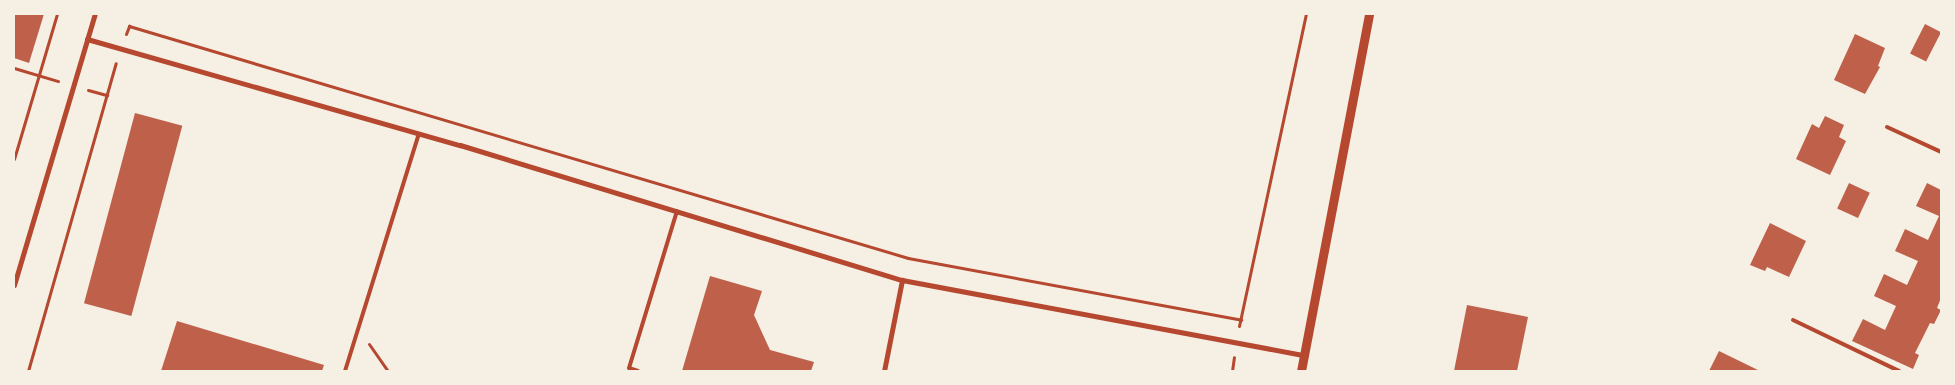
<!DOCTYPE html>
<html>
<head>
<meta charset="utf-8">
<style>
	body { margin:0 }
	#map { position:relative; width:1955px; height:385px; overflow:hidden; background:#f6efe4; font-family:"DejaVu Sans",sans-serif }
	div>[style] { position:absolute }
	.building>* { inset:0; background:#bf614a; transform-origin:0 0 }
	.path>* { height:3px; margin:-1.5px; padding:0 1.5px; transform-origin:1.5px; border-radius:1.5px; background:#b5482f }
	.service>* { height:4px; margin:-2px; padding:0 2px; transform-origin:2px; border-radius:2px; background:#b5482f }
	.minor>* { height:5px; margin:-2.5px; padding:0 2.5px; transform-origin:2.5px; border-radius:2.5px; background:#b5482f }
	.tertiary>* { height:9px; margin:-4.5px; padding:0 4.5px; transform-origin:4.5px; border-radius:4.5px; background:#b5482f }
	span { translate:-50% -50%; white-space:nowrap; text-align:center; line-height:1.15; -webkit-text-stroke:5px #f6efe4; paint-order:stroke }
	.frame { position:absolute; inset:0; border:15px solid #f6efe4; pointer-events:none }
</style>
</head>
<body>
<div id="map">
	<div class="building">
		<i style="clip-path:polygon(14px 14px,44px 14px,29px 63px,14px 58px)"></i>
		<i style="left:1925px;top:24px;width:18px;height:33px;rotate:27deg"></i>
		<i style="clip-path:polygon(1855px 34px,1885px 48px,1878px 66px,1880px 67px,1865px 94px,1834px 80px)"></i>
		<i style="left:135px;top:113px;width:49px;height:197px;rotate:15deg"></i>
		<i style="clip-path:polygon(1825px 116px,1844px 125px,1839px 137px,1846px 141px,1830px 175px,1796px 159px,1812px 124px,1819px 128px)"></i>
		<i style="left:1849px;top:183px;width:23px;height:28px;rotate:25deg"></i>
		<i style="clip-path:polygon(1927px 183px,1941px 190px,1941px 298px,1937px 308px,1941px 310px,1934px 324px,1930px 323px,1915px 353px,1919px 355px,1913px 369px,1852px 341px,1863px 319px,1885px 330px,1896px 306px,1874px 296px,1884px 274px,1907px 285px,1918px 261px,1895px 251px,1905px 229px,1928px 240px,1939px 216px,1916px 206px)"></i>
		<i style="clip-path:polygon(1770px 223px,1806px 241px,1789px 277px,1767px 267px,1765px 271px,1750px 265px)"></i>
		<i style="clip-path:polygon(710px 276px,762px 291px,754px 315px,770px 350px,814px 362px,811px 371px,682px 371px)"></i>
		<i style="clip-path:polygon(1467px 305px,1528px 317px,1517px 371px,1454px 371px)"></i>
		<i style="clip-path:polygon(177px 321px,324px 365px,322px 371px,161px 371px)"></i>
		<i style="clip-path:polygon(1719px 351px,1760px 371px,1709px 371px)"></i>
	</div>
	<div class="path">
		<i style="left:126px;top:34px;width:9px;rotate:-69deg"></i>
		<i style="left:129px;top:26px;width:813px;rotate:16.58deg"></i>
		<i style="left:908px;top:258px;width:339px;rotate:10.5deg"></i>
		<i style="left:14px;top:68px;width:46px;rotate:16.5deg"></i>
		<i style="left:88px;top:90px;width:20px;rotate:15deg"></i>
		<i style="left:14px;top:159px;width:151px;rotate:-73.5deg"></i>
		<i style="left:1239px;top:326px;width:319px;rotate:-77.9deg"></i>
		<i style="left:369px;top:344px;width:33px;rotate:55deg"></i>
		<i style="left:28px;top:371px;width:320px;rotate:-74.1deg"></i>
		<i style="left:1232px;top:371px;width:14px;rotate:-82deg"></i>
	</div>
	<div class="service">
		<i style="left:1887px;top:127px;width:60px;rotate:24.8deg"></i>
		<i style="left:1793px;top:320px;width:118px;rotate:25.7deg"></i>
		<i style="left:345px;top:371px;width:248px;rotate:-72.7deg"></i>
		<i style="left:638px;top:371px;width:9px;rotate:-162deg"></i>
		<i style="left:629px;top:368px;width:164px;rotate:-73deg"></i>
	</div>
	<div class="minor">
		<i style="left:87px;top:39px;width:388px;rotate:15.9deg"></i>
		<i style="left:460px;top:145px;width:462px;rotate:17deg"></i>
		<i style="left:902px;top:280px;width:409px;rotate:10.6deg"></i>
		<i style="left:14px;top:285px;width:283px;rotate:-73.4deg"></i>
		<i style="left:884px;top:371px;width:93px;rotate:-78.8deg"></i>
	</div>
	<div class="tertiary">
		<i style="left:1301px;top:371px;width:363px;rotate:-79.2deg"></i>
	</div>
	<div class="frame"></div>
</div>
</body>
</html>
